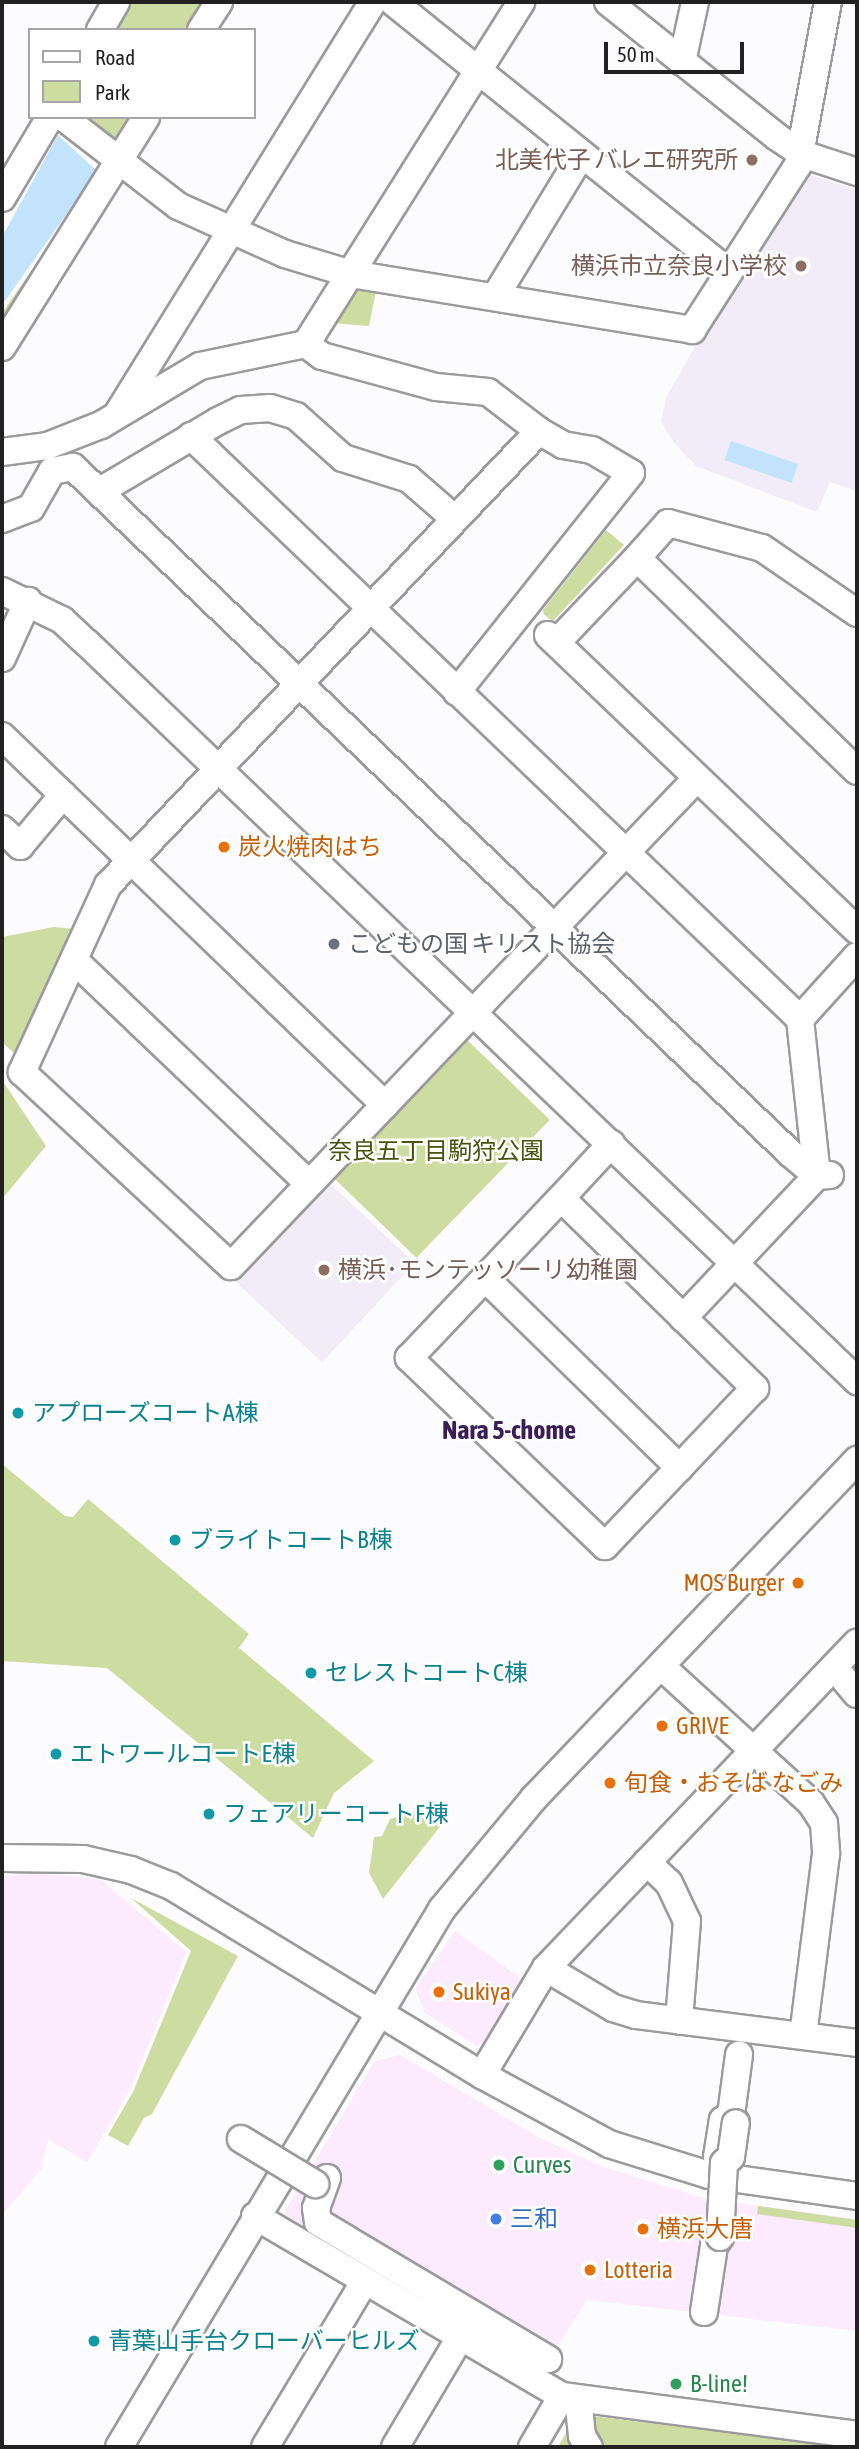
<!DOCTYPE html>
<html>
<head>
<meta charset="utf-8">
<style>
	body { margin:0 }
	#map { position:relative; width:859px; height:2449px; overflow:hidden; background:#fcfbfe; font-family:"Asap Condensed","Noto Sans JP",sans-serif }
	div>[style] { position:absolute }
	.commercial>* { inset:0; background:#fcebfe }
	.built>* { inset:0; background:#f1ecf7; transform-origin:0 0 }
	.green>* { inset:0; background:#cddca1; transform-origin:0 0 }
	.water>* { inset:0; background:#c3e3fd; transform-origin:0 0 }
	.roads { filter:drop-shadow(2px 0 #9b9a9d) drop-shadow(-2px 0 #9b9a9d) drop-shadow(0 2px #9b9a9d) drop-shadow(0 -2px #9b9a9d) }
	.minor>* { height:26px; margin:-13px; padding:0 13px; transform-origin:13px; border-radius:13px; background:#fff }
	.bridges { filter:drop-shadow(2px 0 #9b9a9d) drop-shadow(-2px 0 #9b9a9d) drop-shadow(0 2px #9b9a9d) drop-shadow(0 -2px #9b9a9d) }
	.minor-bridge>* { height:26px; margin:-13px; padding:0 13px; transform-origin:13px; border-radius:13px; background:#fff }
	.dots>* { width:19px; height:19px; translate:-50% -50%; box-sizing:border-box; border:4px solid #fff; border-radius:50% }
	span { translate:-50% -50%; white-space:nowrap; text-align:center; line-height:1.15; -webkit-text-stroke:5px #fff; paint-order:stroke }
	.education-label { font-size:24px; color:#785e54 }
	.right { translate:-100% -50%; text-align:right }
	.left { translate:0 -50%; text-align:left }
	.food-label { font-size:24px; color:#c56008 }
	.worship-label { font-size:24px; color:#5b616d }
	.park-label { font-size:24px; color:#46530d }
	.culture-label { font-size:24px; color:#0d838f }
	.leisure-label { font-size:24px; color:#27864d }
	.shop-label { font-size:24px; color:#366cbe }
	.neighbourhood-label { font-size:26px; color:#3c1e56; font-weight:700 }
	.frame { position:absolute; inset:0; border:4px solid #212122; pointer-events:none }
	.legend { position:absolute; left:28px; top:28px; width:228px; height:91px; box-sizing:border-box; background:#fff; border:2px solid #a6a6a7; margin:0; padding:9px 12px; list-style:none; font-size:21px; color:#212122 }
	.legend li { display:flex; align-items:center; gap:14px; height:35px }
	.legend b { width:35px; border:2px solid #a6a6a7 }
	.scale { position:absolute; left:604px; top:42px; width:140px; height:32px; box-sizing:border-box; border:4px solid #212122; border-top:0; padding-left:9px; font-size:21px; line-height:24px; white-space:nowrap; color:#212122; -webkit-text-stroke:5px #fff; paint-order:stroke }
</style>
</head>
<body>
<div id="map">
	<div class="commercial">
		<i style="clip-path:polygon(36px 1873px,100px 1879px,186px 1952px,130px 2090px,87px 2162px,48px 2139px,41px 2169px,2px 2215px,2px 1877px)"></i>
		<i style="clip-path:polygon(455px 1931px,527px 1983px,490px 2044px,477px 2046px,425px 2013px,415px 1989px)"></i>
		<i style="clip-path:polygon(400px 2055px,538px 2137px,603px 2167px,707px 2199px,857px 2219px,857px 2331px,587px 2300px,543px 2368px,288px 2217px,285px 2211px,375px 2061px)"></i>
	</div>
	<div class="built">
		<i style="clip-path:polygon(805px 173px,857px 190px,857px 491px,830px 482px,817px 512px,696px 466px,674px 443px,661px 422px,666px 398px,697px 343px)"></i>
		<i style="left:327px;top:1181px;width:120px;height:136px;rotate:43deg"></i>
	</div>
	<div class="green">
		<i style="clip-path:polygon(131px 2px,208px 2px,190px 30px,116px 30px)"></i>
		<i style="clip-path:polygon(85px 117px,134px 117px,118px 142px)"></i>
		<i style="clip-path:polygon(97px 176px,2px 331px,2px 313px)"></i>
		<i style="clip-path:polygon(365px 283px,377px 286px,369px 326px,332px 323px,352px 290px)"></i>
		<i style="clip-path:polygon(606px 530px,624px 545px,553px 621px,544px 615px,543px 610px)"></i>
		<i style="clip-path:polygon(54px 927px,76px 929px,18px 1057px,2px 1042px,2px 937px)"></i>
		<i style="left:462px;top:1035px;width:122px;height:192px;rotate:44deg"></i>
		<i style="clip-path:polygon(2px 1080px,46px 1146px,2px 1199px)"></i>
		<i style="clip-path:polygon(2px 1464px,65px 1516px,73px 1517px,88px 1499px,249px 1634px,239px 1648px,374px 1761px,334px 1793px,313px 1838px,107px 1668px,2px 1661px)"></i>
		<i style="clip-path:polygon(418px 1810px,446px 1819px,383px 1899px,369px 1873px,374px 1837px,382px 1836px,390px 1819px)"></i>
		<i style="clip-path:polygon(131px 1898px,238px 1956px,152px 2114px,144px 2118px,128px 2146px,108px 2135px,133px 2092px,191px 1951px)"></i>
		<i style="left:758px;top:2206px;width:100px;height:8px;rotate:8deg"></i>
		<i style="clip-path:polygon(577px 2414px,816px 2444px,815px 2447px,558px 2447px)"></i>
	</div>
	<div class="water">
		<i style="clip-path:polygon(58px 135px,97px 171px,2px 305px,2px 237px)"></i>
		<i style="left:731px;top:441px;width:71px;height:20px;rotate:19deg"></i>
	</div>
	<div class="roads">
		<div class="minor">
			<i style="left:393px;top:2px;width:431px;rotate:38.8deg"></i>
			<i style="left:608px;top:2px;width:216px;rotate:38.6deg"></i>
			<i style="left:777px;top:137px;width:30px;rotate:34deg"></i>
			<i style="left:802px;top:154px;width:58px;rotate:18.1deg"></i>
			<i style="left:100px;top:30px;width:32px;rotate:-60deg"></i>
			<i style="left:201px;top:30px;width:33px;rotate:-57deg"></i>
			<i style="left:682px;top:62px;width:61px;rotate:-77.8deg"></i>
			<i style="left:63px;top:117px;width:145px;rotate:37.7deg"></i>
			<i style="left:178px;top:206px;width:117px;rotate:24.2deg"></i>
			<i style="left:285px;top:254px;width:69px;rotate:16.9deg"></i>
			<i style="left:351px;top:274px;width:346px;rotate:9.3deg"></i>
			<i style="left:692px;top:330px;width:196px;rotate:-57.3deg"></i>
			<i style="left:798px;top:165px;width:166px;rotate:-79.6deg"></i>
			<i style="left:2px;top:198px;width:94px;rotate:-59.3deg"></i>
			<i style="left:495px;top:297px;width:167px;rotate:-58.7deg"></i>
			<i style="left:306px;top:344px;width:404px;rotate:-57.8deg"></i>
			<i style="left:2px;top:347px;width:271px;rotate:-57.9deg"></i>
			<i style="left:118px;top:413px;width:484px;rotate:-58.2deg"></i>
			<i style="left:539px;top:431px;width:626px;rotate:133.51deg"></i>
			<i style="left:108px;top:885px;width:206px;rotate:114.7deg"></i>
			<i style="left:22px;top:1072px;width:285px;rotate:42.9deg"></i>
			<i style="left:231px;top:1266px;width:673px;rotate:-46.32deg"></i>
			<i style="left:191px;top:436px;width:843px;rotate:43.75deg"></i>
			<i style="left:2px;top:452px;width:45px;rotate:-7.6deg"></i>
			<i style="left:47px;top:446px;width:58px;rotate:-21.3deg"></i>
			<i style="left:101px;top:425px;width:115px;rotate:-30.8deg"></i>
			<i style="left:200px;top:366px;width:108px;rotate:-11.7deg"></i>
			<i style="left:306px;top:344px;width:20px;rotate:37deg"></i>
			<i style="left:322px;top:356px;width:118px;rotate:15.2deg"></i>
			<i style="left:436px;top:387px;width:52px;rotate:5.5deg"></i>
			<i style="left:488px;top:392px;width:64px;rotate:37.4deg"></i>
			<i style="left:539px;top:431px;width:28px;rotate:30deg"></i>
			<i style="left:563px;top:445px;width:29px;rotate:10deg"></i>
			<i style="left:592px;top:450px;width:45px;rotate:30.5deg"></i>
			<i style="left:631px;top:473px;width:280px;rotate:128.5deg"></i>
			<i style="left:100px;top:491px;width:137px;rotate:-30.7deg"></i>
			<i style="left:218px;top:421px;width:25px;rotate:-26deg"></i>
			<i style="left:241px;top:410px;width:29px;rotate:-4deg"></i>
			<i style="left:270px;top:408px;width:27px;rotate:17deg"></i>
			<i style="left:296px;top:416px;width:63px;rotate:41.8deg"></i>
			<i style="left:343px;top:458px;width:69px;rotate:17.7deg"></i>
			<i style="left:409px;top:479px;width:61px;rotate:41deg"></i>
			<i style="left:2px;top:519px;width:31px;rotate:-21deg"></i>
			<i style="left:31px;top:508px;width:43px;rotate:-60.4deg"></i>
			<i style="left:52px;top:471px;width:21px;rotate:-11deg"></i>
			<i style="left:73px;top:467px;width:992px;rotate:43.73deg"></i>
			<i style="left:790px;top:1153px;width:35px;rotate:40deg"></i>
			<i style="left:817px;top:1176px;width:13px;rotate:-4deg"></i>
			<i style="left:2px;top:591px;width:67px;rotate:25.8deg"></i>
			<i style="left:62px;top:620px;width:34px;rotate:43deg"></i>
			<i style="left:87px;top:643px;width:1067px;rotate:43.78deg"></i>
			<i style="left:857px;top:613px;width:115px;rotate:-145.6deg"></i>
			<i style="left:762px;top:548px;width:97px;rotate:-165.1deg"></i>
			<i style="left:668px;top:523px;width:47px;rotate:131.5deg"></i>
			<i style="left:637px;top:558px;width:306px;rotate:44.1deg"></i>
			<i style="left:548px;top:635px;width:427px;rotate:43.7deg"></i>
			<i style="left:557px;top:642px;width:116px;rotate:-46.4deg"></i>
			<i style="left:2px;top:658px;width:63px;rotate:-65.5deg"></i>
			<i style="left:2px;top:736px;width:532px;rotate:43.93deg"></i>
			<i style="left:2px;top:829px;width:25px;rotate:43deg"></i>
			<i style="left:20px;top:846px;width:67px;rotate:-49.9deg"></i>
			<i style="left:75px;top:961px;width:323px;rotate:43.6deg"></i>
			<i style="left:561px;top:1198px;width:272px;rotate:44.4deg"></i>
			<i style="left:755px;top:1388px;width:218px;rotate:133.5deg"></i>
			<i style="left:605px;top:1546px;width:272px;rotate:-136.2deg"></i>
			<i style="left:409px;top:1358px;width:221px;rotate:-46.5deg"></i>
			<i style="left:561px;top:1198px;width:74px;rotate:-47.2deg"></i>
			<i style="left:485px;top:1278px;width:272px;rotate:44.3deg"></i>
			<i style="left:683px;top:1318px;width:195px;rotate:-46.7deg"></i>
			<i style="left:817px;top:1176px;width:158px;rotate:-96.2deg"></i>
			<i style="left:800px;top:1019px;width:85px;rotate:-47.9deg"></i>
			<i style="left:661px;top:1666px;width:203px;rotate:42.4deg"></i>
			<i style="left:811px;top:1803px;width:24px;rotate:57deg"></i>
			<i style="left:824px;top:1823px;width:31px;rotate:86deg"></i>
			<i style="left:826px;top:1854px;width:183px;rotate:97.2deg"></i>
			<i style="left:834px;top:1667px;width:35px;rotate:50deg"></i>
			<i style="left:2px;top:1858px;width:81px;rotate:0.7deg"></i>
			<i style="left:83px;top:1859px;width:49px;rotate:12.9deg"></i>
			<i style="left:131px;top:1870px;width:43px;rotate:21.8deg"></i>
			<i style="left:171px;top:1886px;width:364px;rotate:31.3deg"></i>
			<i style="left:482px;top:2075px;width:145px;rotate:28.5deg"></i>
			<i style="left:609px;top:2144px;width:105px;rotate:17.2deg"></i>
			<i style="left:709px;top:2175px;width:149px;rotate:8.1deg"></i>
			<i style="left:647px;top:1862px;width:30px;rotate:44deg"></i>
			<i style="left:669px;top:1883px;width:42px;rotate:64.7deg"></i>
			<i style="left:687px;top:1921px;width:100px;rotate:94.6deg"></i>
			<i style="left:546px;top:1968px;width:78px;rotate:30.8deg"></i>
			<i style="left:613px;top:2008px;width:24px;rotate:17deg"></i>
			<i style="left:636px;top:2015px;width:223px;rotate:7.2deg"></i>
			<i style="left:482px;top:2075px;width:125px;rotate:-59.1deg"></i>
			<i style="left:546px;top:1968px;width:450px;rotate:-46.3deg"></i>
			<i style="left:736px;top:2123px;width:9px;rotate:-122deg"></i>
			<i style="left:731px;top:2115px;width:61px;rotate:-82.4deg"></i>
			<i style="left:724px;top:2163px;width:9px;rotate:-139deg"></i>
			<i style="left:717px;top:2157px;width:37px;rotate:-81deg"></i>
			<i style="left:723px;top:2120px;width:9px;rotate:-32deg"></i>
			<i style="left:327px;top:2178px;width:32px;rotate:110deg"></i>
			<i style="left:316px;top:2208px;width:14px;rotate:82deg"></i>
			<i style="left:318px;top:2222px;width:268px;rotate:30.8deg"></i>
			<i style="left:255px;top:2216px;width:356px;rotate:30.4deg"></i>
			<i style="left:562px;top:2396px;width:298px;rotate:7.5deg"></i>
			<i style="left:704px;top:2312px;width:67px;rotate:-81.4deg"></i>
			<i style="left:714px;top:2246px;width:11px;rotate:-56deg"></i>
			<i style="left:579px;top:2407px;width:29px;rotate:84deg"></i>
			<i style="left:582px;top:2436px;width:13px;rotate:58deg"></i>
			<i style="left:119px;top:2447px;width:628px;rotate:-59.02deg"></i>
			<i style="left:442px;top:1909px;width:144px;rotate:-50.3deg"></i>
			<i style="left:534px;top:1798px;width:468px;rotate:-46.3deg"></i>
			<i style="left:265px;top:2447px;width:192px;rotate:-59deg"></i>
			<i style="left:395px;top:2447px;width:126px;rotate:-59.3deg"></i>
			<i style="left:532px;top:2447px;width:59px;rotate:-59.5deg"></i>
		</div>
	</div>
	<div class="bridges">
		<div class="minor-bridge">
			<i style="left:241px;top:2139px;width:87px;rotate:31.3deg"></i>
			<i style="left:720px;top:2237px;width:74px;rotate:-86.9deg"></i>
			<i style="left:724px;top:2163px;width:9px;rotate:-41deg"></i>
			<i style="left:731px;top:2157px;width:34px;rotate:-82deg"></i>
		</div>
	</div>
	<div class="dots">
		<i style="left:752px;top:160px;background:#8d6e63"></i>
		<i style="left:801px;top:266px;background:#8d6e63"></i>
		<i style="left:224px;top:847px;background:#e8710a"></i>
		<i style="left:334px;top:944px;background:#6b7280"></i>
		<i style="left:324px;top:1270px;background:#8d6e63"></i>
		<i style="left:18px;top:1413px;background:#0f9aa8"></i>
		<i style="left:175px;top:1540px;background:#0f9aa8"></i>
		<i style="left:798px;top:1583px;background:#e8710a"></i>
		<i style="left:311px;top:1673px;background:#0f9aa8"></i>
		<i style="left:662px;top:1726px;background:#e8710a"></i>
		<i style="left:56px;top:1754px;background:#0f9aa8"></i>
		<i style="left:610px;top:1783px;background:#e8710a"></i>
		<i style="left:209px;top:1814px;background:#0f9aa8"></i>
		<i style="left:439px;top:1992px;background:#e8710a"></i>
		<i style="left:499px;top:2165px;background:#2e9e5b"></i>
		<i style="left:496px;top:2219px;background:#3f7fe0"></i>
		<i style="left:643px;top:2229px;background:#e8710a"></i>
		<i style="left:590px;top:2270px;background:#e8710a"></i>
		<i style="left:94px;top:2341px;background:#0f9aa8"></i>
		<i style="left:676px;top:2384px;background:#2e9e5b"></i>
	</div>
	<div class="education-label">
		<span class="right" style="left:738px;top:160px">北美代子 バレエ研究所</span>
		<span class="right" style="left:787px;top:266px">横浜市立奈良小学校</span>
		<span class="left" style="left:338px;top:1270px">横浜･モンテッソーリ幼稚園</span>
	</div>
	<div class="food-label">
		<span class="left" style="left:238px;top:847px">炭火焼肉はち</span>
		<span class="right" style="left:784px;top:1583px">MOS Burger</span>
		<span class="left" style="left:676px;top:1726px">GRIVE</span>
		<span class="left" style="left:624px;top:1783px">旬食・おそば なごみ</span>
		<span class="left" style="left:453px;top:1992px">Sukiya</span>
		<span class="left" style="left:657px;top:2229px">横浜大唐</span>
		<span class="left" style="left:604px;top:2270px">Lotteria</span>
	</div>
	<div class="worship-label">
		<span class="left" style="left:348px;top:944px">こどもの国 キリスト協会</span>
	</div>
	<div class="park-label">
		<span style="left:436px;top:1151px">奈良五丁目駒狩公園</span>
	</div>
	<div class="culture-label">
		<span class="left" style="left:32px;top:1413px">アプローズコートA棟</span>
		<span class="left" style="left:189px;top:1540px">ブライトコートB棟</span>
		<span class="left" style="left:325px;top:1673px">セレストコートC棟</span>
		<span class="left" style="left:70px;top:1754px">エトワールコートE棟</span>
		<span class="left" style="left:223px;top:1814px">フェアリーコートF棟</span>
		<span class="left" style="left:108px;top:2341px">青葉山手台クローバーヒルズ</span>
	</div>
	<div class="leisure-label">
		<span class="left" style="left:513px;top:2165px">Curves</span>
		<span class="left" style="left:690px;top:2384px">B-line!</span>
	</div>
	<div class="shop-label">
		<span class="left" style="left:510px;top:2219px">三和</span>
	</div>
	<div class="neighbourhood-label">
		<span style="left:509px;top:1431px">Nara 5-chome</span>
	</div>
	<div class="frame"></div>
	<ul class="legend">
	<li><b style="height:9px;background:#fff"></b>Road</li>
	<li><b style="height:19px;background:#cddca1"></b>Park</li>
	</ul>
	<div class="scale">50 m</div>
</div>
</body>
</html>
